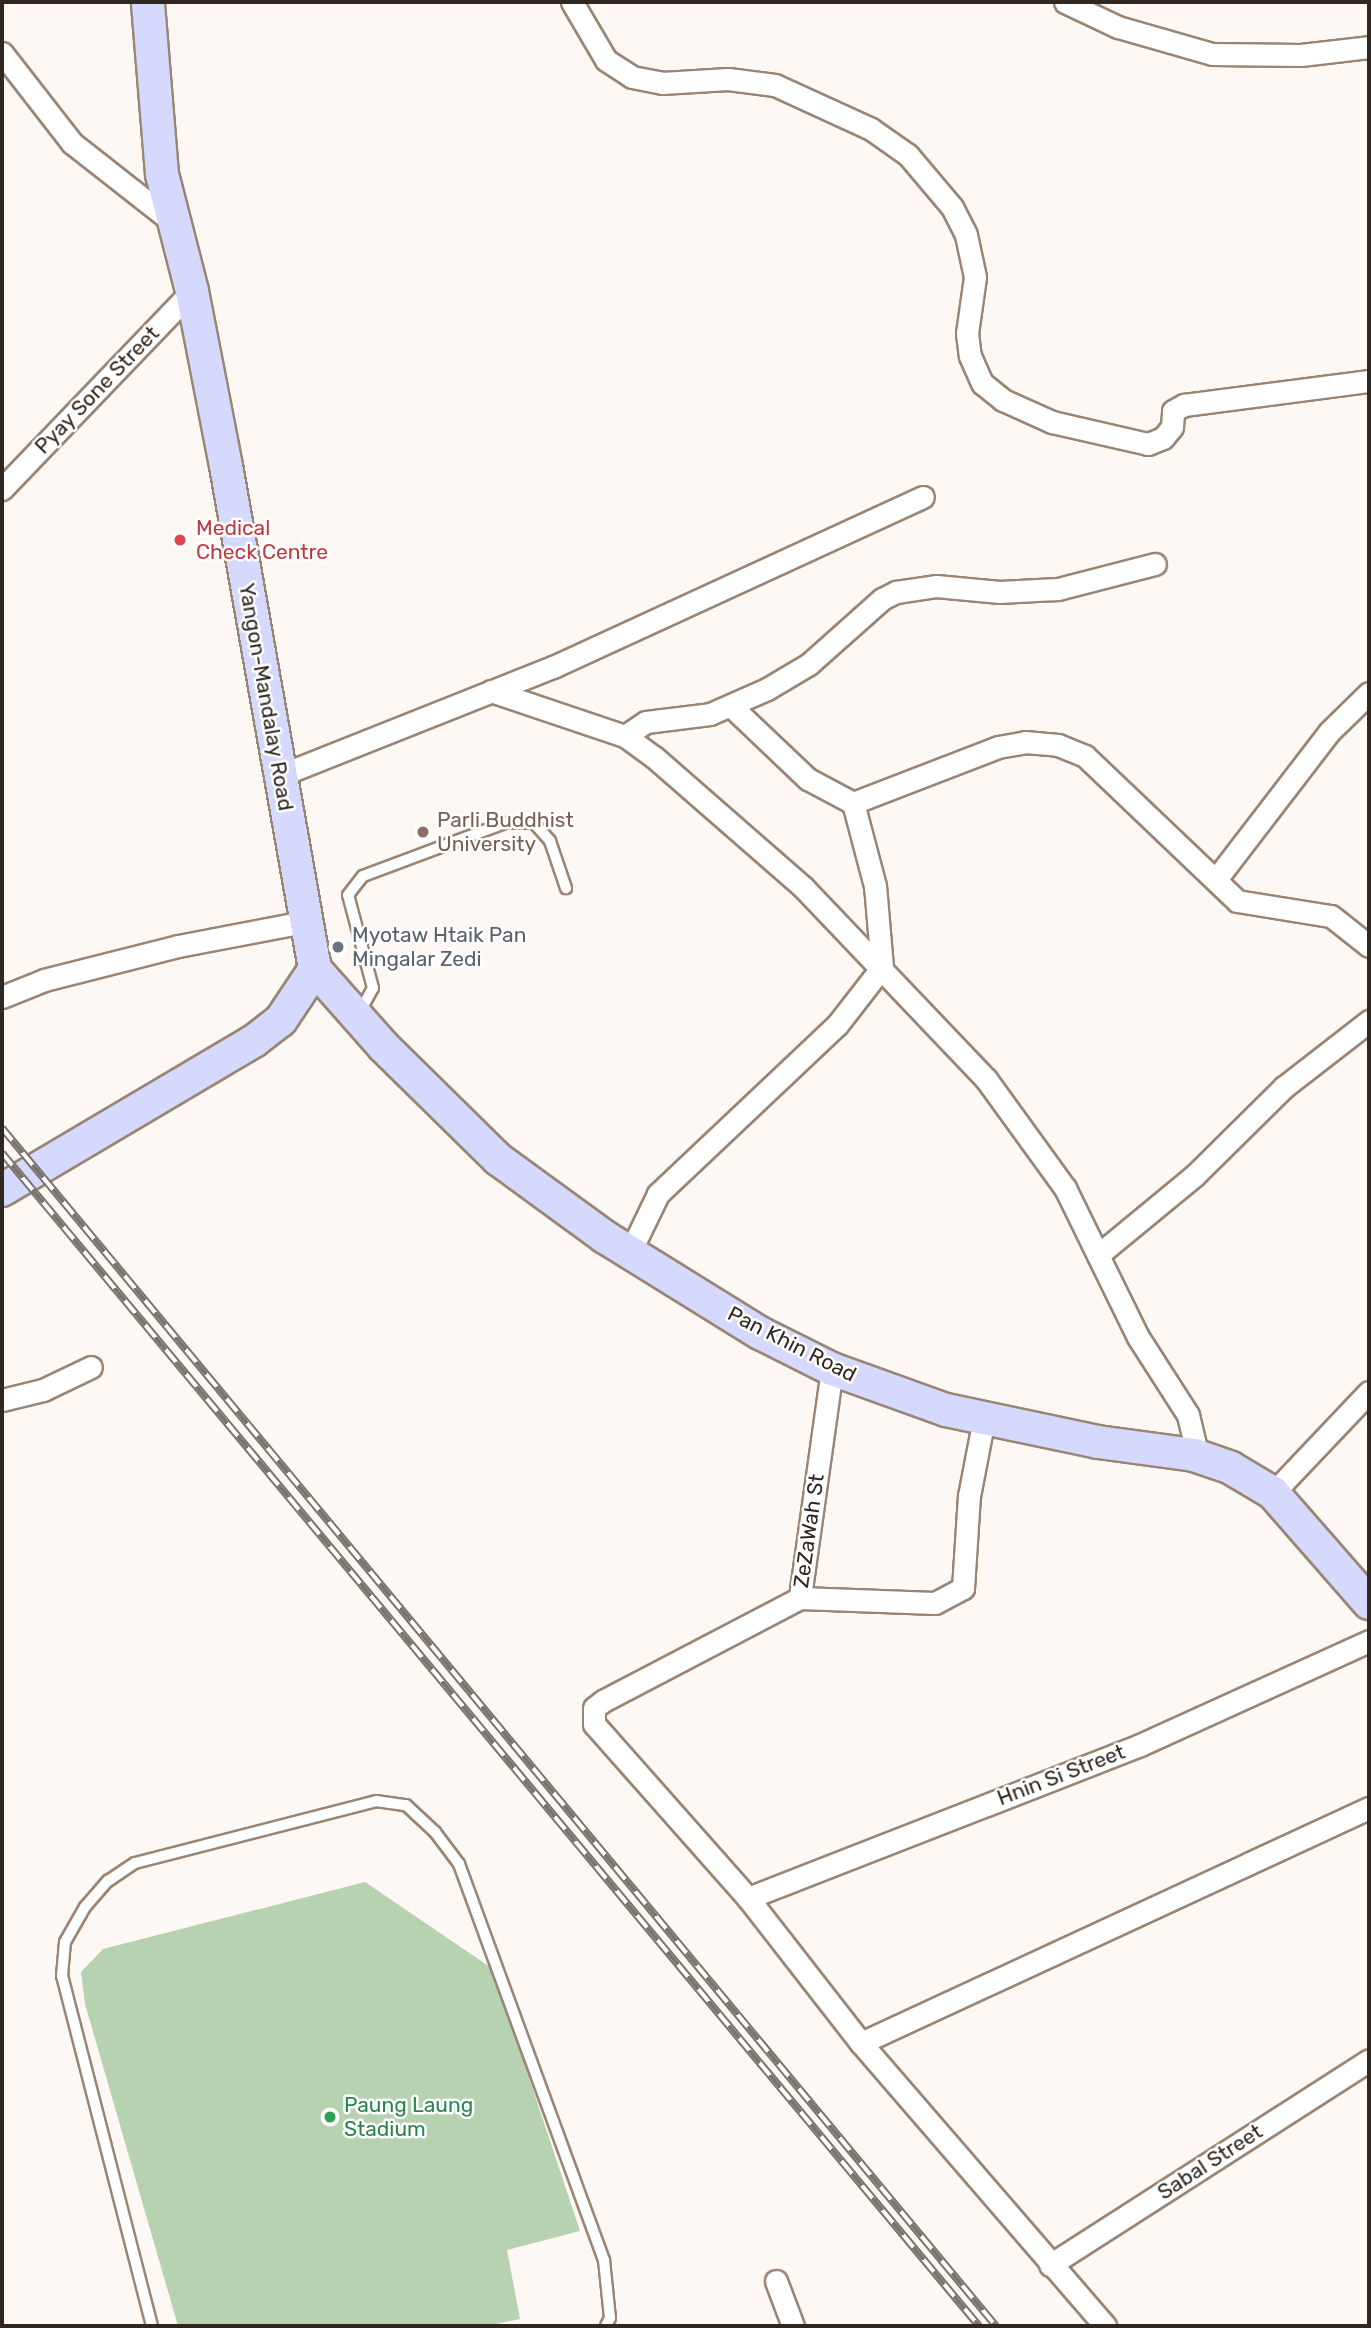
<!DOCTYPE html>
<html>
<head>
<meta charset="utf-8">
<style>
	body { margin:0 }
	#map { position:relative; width:1371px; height:2328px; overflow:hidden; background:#fdf8f4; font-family:Rubik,sans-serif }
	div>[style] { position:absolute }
	.green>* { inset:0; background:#b7d2b1 }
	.roads { filter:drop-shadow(2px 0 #9a8473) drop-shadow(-2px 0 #9a8473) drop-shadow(0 2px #9a8473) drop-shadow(0 -2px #9a8473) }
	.lane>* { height:10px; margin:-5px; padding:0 5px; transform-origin:5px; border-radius:5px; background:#fff }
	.street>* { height:21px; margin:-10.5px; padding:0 10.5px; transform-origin:10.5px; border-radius:10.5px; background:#fff }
	.primary>* { height:32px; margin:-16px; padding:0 16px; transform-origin:16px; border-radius:16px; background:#d4d9fd }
	.rail>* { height:8px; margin-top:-4px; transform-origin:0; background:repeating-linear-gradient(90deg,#fff 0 16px,#7b736d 0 32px); box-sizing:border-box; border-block:2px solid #7b736d }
	.dots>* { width:19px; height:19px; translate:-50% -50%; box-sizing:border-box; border:4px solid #fff; border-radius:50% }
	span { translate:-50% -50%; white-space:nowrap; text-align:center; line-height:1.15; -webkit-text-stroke:5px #fff; paint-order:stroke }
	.street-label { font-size:21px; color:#302720 }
	.health-label { font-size:21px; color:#be3a42 }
	.left { translate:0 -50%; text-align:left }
	.education-label { font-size:21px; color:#785e54 }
	.worship-label { font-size:21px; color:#5b616d }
	.leisure-label { font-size:21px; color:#27864d }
	.frame { position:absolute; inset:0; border:4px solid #302720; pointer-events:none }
</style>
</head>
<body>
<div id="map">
	<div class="green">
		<i style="clip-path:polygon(365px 1882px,493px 1969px,580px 2231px,507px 2250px,520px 2319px,487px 2326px,178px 2326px,85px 2004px,81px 1972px,103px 1949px)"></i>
	</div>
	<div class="roads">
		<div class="lane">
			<i style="left:358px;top:1015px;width:31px;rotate:-61deg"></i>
			<i style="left:373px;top:988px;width:96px;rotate:-105deg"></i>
			<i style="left:348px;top:895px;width:24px;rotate:-52deg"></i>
			<i style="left:363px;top:876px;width:152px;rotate:-20.5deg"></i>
			<i style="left:505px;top:823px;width:29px"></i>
			<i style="left:534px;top:823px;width:24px;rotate:48deg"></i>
			<i style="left:550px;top:841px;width:50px;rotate:71.2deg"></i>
			<i style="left:152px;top:2326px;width:361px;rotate:-104.4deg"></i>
			<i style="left:62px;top:1976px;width:34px;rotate:-85deg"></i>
			<i style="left:65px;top:1942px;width:40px;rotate:-60.3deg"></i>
			<i style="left:85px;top:1907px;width:35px;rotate:-49deg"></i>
			<i style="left:108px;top:1881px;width:32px;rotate:-34deg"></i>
			<i style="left:135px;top:1863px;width:249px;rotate:-14.4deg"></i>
			<i style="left:376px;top:1801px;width:30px;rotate:8deg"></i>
			<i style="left:406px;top:1805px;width:40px;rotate:43deg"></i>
			<i style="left:435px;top:1832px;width:40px;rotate:53deg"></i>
			<i style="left:459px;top:1864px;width:422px;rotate:69.9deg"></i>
			<i style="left:604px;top:2260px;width:58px;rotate:84.1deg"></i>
			<i style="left:610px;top:2318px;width:9px;rotate:117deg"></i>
		</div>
		<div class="street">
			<i style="left:572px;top:2px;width:67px;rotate:59.6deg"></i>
			<i style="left:606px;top:60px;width:31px;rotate:33deg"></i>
			<i style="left:632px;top:77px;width:31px;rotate:11deg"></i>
			<i style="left:662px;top:83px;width:66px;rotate:-3.5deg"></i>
			<i style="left:728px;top:79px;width:47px;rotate:7.3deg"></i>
			<i style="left:775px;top:85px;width:106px;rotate:24.6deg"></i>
			<i style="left:871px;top:129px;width:45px;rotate:35.1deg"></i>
			<i style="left:908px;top:155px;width:68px;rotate:49.8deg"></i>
			<i style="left:952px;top:207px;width:31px;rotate:63deg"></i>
			<i style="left:966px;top:235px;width:43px;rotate:77.9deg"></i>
			<i style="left:975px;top:277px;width:57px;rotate:98.1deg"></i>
			<i style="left:967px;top:333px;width:23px;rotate:83deg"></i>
			<i style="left:970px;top:356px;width:30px;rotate:66deg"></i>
			<i style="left:982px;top:383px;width:27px;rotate:39deg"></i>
			<i style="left:1003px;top:400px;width:54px;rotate:24.2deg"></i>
			<i style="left:1052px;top:422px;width:98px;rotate:12.9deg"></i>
			<i style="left:1148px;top:444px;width:16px;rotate:-22deg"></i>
			<i style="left:1163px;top:438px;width:14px;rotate:-51deg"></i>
			<i style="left:1172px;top:427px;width:16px;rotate:-86deg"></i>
			<i style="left:1173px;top:411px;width:13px;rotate:-29deg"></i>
			<i style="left:1184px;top:405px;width:187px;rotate:-7.4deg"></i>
			<i style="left:1065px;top:2px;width:59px;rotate:25.3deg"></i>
			<i style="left:1118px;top:27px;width:98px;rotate:16deg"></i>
			<i style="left:1212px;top:54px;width:89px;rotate:0.6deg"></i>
			<i style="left:1301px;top:55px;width:68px;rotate:-6.7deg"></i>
			<i style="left:2px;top:53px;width:114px;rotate:52.1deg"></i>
			<i style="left:72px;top:143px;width:130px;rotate:38.1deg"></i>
			<i style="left:2px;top:489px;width:274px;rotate:-46.2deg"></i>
			<i style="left:491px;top:691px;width:141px;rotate:18.6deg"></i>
			<i style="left:625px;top:736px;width:36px;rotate:36deg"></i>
			<i style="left:654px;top:757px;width:199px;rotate:41.1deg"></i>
			<i style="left:804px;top:888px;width:264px;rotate:46.4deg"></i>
			<i style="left:986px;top:1079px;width:135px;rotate:54.1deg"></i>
			<i style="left:1065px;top:1188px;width:166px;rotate:63.9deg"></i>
			<i style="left:1138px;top:1337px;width:93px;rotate:57.3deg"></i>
			<i style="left:1188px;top:1415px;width:43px;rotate:76.6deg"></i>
			<i style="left:732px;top:707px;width:105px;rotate:43.5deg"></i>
			<i style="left:808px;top:779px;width:51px;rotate:28.1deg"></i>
			<i style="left:853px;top:803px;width:155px;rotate:-21.1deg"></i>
			<i style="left:998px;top:747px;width:27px;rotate:-10deg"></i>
			<i style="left:1025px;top:742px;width:33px;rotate:5deg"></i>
			<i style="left:1058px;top:745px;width:29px;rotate:22deg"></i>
			<i style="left:1085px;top:756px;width:210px;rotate:43.6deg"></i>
			<i style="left:1237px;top:901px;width:95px;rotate:9.1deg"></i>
			<i style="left:1331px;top:916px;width:48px;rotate:38.3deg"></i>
			<i style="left:625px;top:736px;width:25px;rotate:-34deg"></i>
			<i style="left:646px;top:722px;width:64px;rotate:-7.1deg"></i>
			<i style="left:710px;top:714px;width:62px;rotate:-23.7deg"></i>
			<i style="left:767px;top:689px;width:49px;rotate:-30.8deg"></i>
			<i style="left:809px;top:664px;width:98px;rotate:-41.7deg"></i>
			<i style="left:882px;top:599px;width:16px;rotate:-27deg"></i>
			<i style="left:896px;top:592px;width:40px;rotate:-8.5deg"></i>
			<i style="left:936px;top:586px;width:64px;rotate:5.4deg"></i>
			<i style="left:1000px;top:592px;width:58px;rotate:-3deg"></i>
			<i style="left:1058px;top:589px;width:100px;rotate:-14.5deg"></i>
			<i style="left:281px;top:775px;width:293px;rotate:-21.7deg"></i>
			<i style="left:553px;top:667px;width:407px;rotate:-24.7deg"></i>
			<i style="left:1217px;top:878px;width:184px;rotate:-52.5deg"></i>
			<i style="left:1329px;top:732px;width:56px;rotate:-44.3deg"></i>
			<i style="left:2px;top:997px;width:45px;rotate:-22deg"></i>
			<i style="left:44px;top:980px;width:138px;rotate:-14.2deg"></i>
			<i style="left:178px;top:946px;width:133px;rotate:-10.8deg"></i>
			<i style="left:630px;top:1252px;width:64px;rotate:-64.2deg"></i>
			<i style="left:658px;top:1194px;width:246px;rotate:-43.4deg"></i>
			<i style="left:837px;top:1025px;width:73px;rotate:-52.2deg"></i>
			<i style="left:882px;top:967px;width:81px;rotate:-94.9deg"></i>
			<i style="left:875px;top:886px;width:86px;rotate:-104.8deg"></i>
			<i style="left:1098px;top:1255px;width:126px;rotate:-39.5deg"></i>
			<i style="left:1195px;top:1175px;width:125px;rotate:-44.7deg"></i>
			<i style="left:1284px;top:1087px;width:108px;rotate:-37.8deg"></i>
			<i style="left:832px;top:1369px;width:231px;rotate:98deg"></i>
			<i style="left:800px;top:1598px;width:222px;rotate:152.4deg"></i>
			<i style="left:603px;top:1701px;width:11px;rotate:142deg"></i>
			<i style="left:594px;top:1708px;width:16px;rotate:90deg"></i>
			<i style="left:594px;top:1724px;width:232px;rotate:48.5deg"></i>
			<i style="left:748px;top:1898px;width:184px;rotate:52.1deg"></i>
			<i style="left:861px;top:2043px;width:374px;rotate:49.2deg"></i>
			<i style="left:2px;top:1400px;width:42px;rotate:-13.7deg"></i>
			<i style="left:43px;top:1390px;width:53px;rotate:-25.6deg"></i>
			<i style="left:1273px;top:1493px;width:139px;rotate:-46.5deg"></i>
			<i style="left:800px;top:1598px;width:135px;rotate:2.1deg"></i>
			<i style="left:935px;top:1603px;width:32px;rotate:-28deg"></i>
			<i style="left:963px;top:1588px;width:92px;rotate:-86.3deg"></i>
			<i style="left:969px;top:1496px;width:79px;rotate:-79.1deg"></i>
			<i style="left:748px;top:1898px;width:421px;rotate:-21.3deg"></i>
			<i style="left:1140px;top:1745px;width:252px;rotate:-24.4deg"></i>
			<i style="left:861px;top:2043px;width:560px;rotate:-24.83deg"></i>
			<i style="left:1050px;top:2265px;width:379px;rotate:-32.7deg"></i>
			<i style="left:776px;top:2281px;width:48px;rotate:69.3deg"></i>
		</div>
		<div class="primary">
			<i style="left:315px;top:969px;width:104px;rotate:48.5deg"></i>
			<i style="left:384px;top:1047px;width:160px;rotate:44.5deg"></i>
			<i style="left:498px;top:1159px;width:132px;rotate:36.1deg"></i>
			<i style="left:605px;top:1237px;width:182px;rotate:31.8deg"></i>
			<i style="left:760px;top:1333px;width:80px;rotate:26.6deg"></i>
			<i style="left:832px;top:1369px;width:121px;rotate:19.8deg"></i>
			<i style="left:946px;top:1410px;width:155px;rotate:11.9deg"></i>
			<i style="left:1098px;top:1442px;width:97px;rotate:7.7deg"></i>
			<i style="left:1194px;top:1455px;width:39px;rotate:19deg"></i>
			<i style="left:1231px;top:1468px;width:49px;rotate:30.8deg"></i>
			<i style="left:1273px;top:1493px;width:146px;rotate:48.9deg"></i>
			<i style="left:2px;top:1190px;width:293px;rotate:-30.6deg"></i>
			<i style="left:254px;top:1041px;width:34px;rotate:-38deg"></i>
			<i style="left:281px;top:1020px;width:61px;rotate:-56.3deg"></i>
			<i style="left:315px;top:969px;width:511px;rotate:-100.03deg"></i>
			<i style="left:226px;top:466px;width:178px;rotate:-101deg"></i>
			<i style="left:192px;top:291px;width:121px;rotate:-104.4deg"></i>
			<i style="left:162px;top:174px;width:173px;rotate:-94.7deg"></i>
		</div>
	</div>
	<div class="rail">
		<i style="left:2px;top:1128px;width:1557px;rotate:50.32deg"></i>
		<i style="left:2px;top:1153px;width:1527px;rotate:50.21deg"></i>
	</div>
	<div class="dots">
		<i style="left:180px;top:540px;background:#e0444e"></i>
		<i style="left:423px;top:832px;background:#8d6e63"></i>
		<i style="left:338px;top:947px;background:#6b7280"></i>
		<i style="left:330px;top:2117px;background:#2e9e5b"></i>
	</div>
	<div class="street-label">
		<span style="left:97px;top:390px;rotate:-46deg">Pyay Sone Street</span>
		<span style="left:266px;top:697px;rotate:80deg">Yangon-Mandalay Road</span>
		<span style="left:792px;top:1344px;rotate:27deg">Pan Khin Road</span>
		<span style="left:809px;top:1531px;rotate:-82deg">ZeZaWah St</span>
		<span style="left:1061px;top:1775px;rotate:-21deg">Hnin Si Street</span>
		<span style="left:1210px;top:2162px;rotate:-33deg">Sabal Street</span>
	</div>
	<div class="health-label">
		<span class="left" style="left:196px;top:540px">Medical<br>Check Centre</span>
	</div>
	<div class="education-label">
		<span class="left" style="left:437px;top:832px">Parli Buddhist<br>University</span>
	</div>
	<div class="worship-label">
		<span class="left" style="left:352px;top:947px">Myotaw Htaik Pan<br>Mingalar Zedi</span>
	</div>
	<div class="leisure-label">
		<span class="left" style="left:344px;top:2117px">Paung Laung<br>Stadium</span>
	</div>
	<div class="frame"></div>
</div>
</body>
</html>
